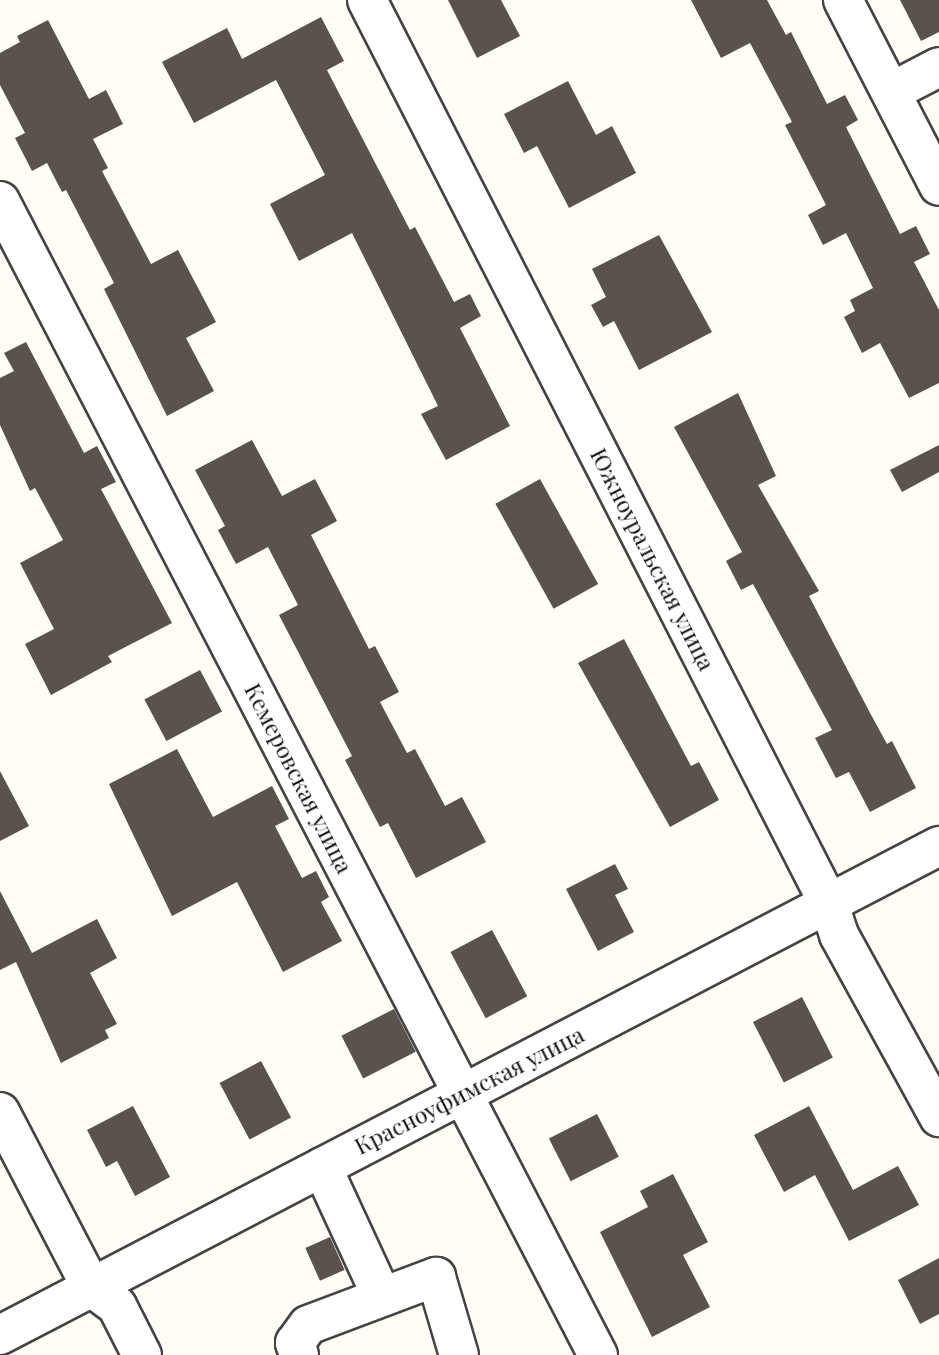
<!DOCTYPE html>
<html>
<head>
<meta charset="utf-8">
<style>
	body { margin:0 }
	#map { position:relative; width:939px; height:1355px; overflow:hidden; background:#fffdf5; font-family:"Playfair Display",serif }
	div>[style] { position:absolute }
	.building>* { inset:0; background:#5a524d; transform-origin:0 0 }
	.roads { filter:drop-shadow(2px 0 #444) drop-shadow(-2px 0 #444) drop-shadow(0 2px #444) drop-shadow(0 -2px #444) }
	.minor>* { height:38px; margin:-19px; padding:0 19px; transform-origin:19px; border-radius:19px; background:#fff }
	span { translate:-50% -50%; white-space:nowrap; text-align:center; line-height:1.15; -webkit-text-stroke:7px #fff; paint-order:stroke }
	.street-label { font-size:23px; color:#111 }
</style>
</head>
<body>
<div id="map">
	<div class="building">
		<i style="clip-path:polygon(448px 0,501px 0,520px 36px,477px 58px)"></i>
		<i style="clip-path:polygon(691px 0,767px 0,786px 35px,791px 32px,827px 104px,845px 95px,858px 120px,846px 127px,900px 234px,916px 226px,930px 254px,914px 262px,939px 310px,939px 383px,909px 398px,880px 343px,862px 353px,844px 317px,855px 311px,850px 300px,873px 288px,846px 233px,823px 245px,808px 215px,826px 205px,785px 125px,792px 122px,750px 43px,721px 58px)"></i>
		<i style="clip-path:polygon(900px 0,939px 0,939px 32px,921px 41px)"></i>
		<i style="clip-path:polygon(321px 17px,344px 61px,327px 70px,410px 230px,415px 227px,454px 302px,470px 294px,481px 316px,460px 328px,510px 426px,446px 460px,421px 414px,438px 406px,352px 233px,299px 261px,270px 204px,325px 175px,276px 80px,194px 123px,162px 62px,227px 28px,242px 59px)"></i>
		<i style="clip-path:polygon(48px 20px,89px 99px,106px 90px,123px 124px,93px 139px,108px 168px,102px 171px,151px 264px,178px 250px,216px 322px,186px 338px,214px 391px,167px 416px,104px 289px,114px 283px,66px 190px,62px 192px,47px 163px,32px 171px,15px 138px,25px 133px,0 85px,0 53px,20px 42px,17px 36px)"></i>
		<i style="clip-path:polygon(568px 81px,596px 135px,612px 126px,636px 173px,569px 208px,537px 146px,524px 153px,504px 114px)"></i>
		<i style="clip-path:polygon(659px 235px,712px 332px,639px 370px,614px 321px,603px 327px,591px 305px,606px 297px,592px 269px)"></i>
		<i style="clip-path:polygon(26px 342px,84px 453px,97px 446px,116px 482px,101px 489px,172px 623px,108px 656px,112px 662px,51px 695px,25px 644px,54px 629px,20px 563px,63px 540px,35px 488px,30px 491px,0 425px,0 378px,14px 371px,4px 353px)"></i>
		<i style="clip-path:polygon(738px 393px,776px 476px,758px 485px,819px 591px,809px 596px,869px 711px,887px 744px,892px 741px,916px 788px,870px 812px,849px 772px,836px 778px,815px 738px,832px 730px,753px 584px,741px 590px,726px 561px,742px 552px,674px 427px)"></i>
		<i style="clip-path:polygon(252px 440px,282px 496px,315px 479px,337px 521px,311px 535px,369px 649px,375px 646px,399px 692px,380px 702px,407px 753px,415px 749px,445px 806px,462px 797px,486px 842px,416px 878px,388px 823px,380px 827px,345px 760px,352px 756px,279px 615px,298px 605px,268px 547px,236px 564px,218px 530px,225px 526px,195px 470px)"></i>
		<i style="clip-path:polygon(939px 445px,939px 472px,902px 492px,890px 470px)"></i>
		<i style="left:540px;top:479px;width:120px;height:51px;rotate:61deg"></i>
		<i style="clip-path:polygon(624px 639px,691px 766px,699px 762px,719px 800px,670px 827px,578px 663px)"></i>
		<i style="left:200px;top:670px;width:47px;height:63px;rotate:62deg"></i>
		<i style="clip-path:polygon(177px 749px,213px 817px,272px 786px,289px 819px,275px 826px,302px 878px,316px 871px,329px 897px,321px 902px,342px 941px,283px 972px,237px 882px,172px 916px,109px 784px)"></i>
		<i style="clip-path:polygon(0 771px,29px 826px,0 841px)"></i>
		<i style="clip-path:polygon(615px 864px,628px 889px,615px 895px,634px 932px,598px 951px,566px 889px)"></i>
		<i style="clip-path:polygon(0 891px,32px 953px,97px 919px,117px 958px,90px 973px,117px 1024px,105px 1030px,109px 1038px,61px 1063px,16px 962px,0 970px)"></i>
		<i style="left:492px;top:930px;width:75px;height:47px;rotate:62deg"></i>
		<i style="left:802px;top:997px;width:68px;height:55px;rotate:63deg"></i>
		<i style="left:394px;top:1009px;width:48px;height:59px;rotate:63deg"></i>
		<i style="left:261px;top:1061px;width:64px;height:47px;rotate:62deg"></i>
		<i style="clip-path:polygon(133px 1106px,170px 1177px,135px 1196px,117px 1161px,106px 1167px,87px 1130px)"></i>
		<i style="clip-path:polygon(809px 1106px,853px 1190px,898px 1166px,919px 1205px,849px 1241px,815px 1175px,784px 1192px,754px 1135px)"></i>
		<i style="left:597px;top:1114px;width:48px;height:54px;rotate:63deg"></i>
		<i style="clip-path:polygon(673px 1174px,708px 1242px,683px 1255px,710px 1307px,652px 1337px,600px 1232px,648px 1207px,640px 1191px)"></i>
		<i style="left:330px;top:1237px;width:36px;height:27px;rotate:66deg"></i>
		<i style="clip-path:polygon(939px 1258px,939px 1314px,920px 1324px,898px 1280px)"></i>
	</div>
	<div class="roads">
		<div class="minor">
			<i style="left:367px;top:0;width:1015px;rotate:62.93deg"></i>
			<i style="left:829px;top:904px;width:33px;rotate:72deg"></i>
			<i style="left:839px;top:935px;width:208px;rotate:61.2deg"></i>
			<i style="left:843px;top:0;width:209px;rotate:62.7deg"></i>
			<i style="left:891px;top:92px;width:54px;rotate:-27.5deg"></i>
			<i style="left:0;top:201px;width:1300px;rotate:62.61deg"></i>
			<i style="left:0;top:1112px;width:197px;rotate:62.5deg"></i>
			<i style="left:91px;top:1287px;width:32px;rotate:36deg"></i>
			<i style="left:117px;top:1306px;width:55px;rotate:63deg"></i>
			<i style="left:322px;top:1167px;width:143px;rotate:65.2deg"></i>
			<i style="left:0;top:1335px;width:1059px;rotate:-27.51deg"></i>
			<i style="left:299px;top:1355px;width:13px;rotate:-108deg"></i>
			<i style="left:295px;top:1343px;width:22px;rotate:-54deg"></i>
			<i style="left:308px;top:1325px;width:137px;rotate:-20.6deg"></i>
			<i style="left:436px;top:1277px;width:81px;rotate:73.6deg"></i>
		</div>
	</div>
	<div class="street-label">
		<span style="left:653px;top:559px;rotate:63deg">Южноуральская улица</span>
		<span style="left:299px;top:778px;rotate:63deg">Кемеровская улица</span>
		<span style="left:469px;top:1090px;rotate:-27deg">Красноуфимская улица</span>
	</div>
</div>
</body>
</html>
